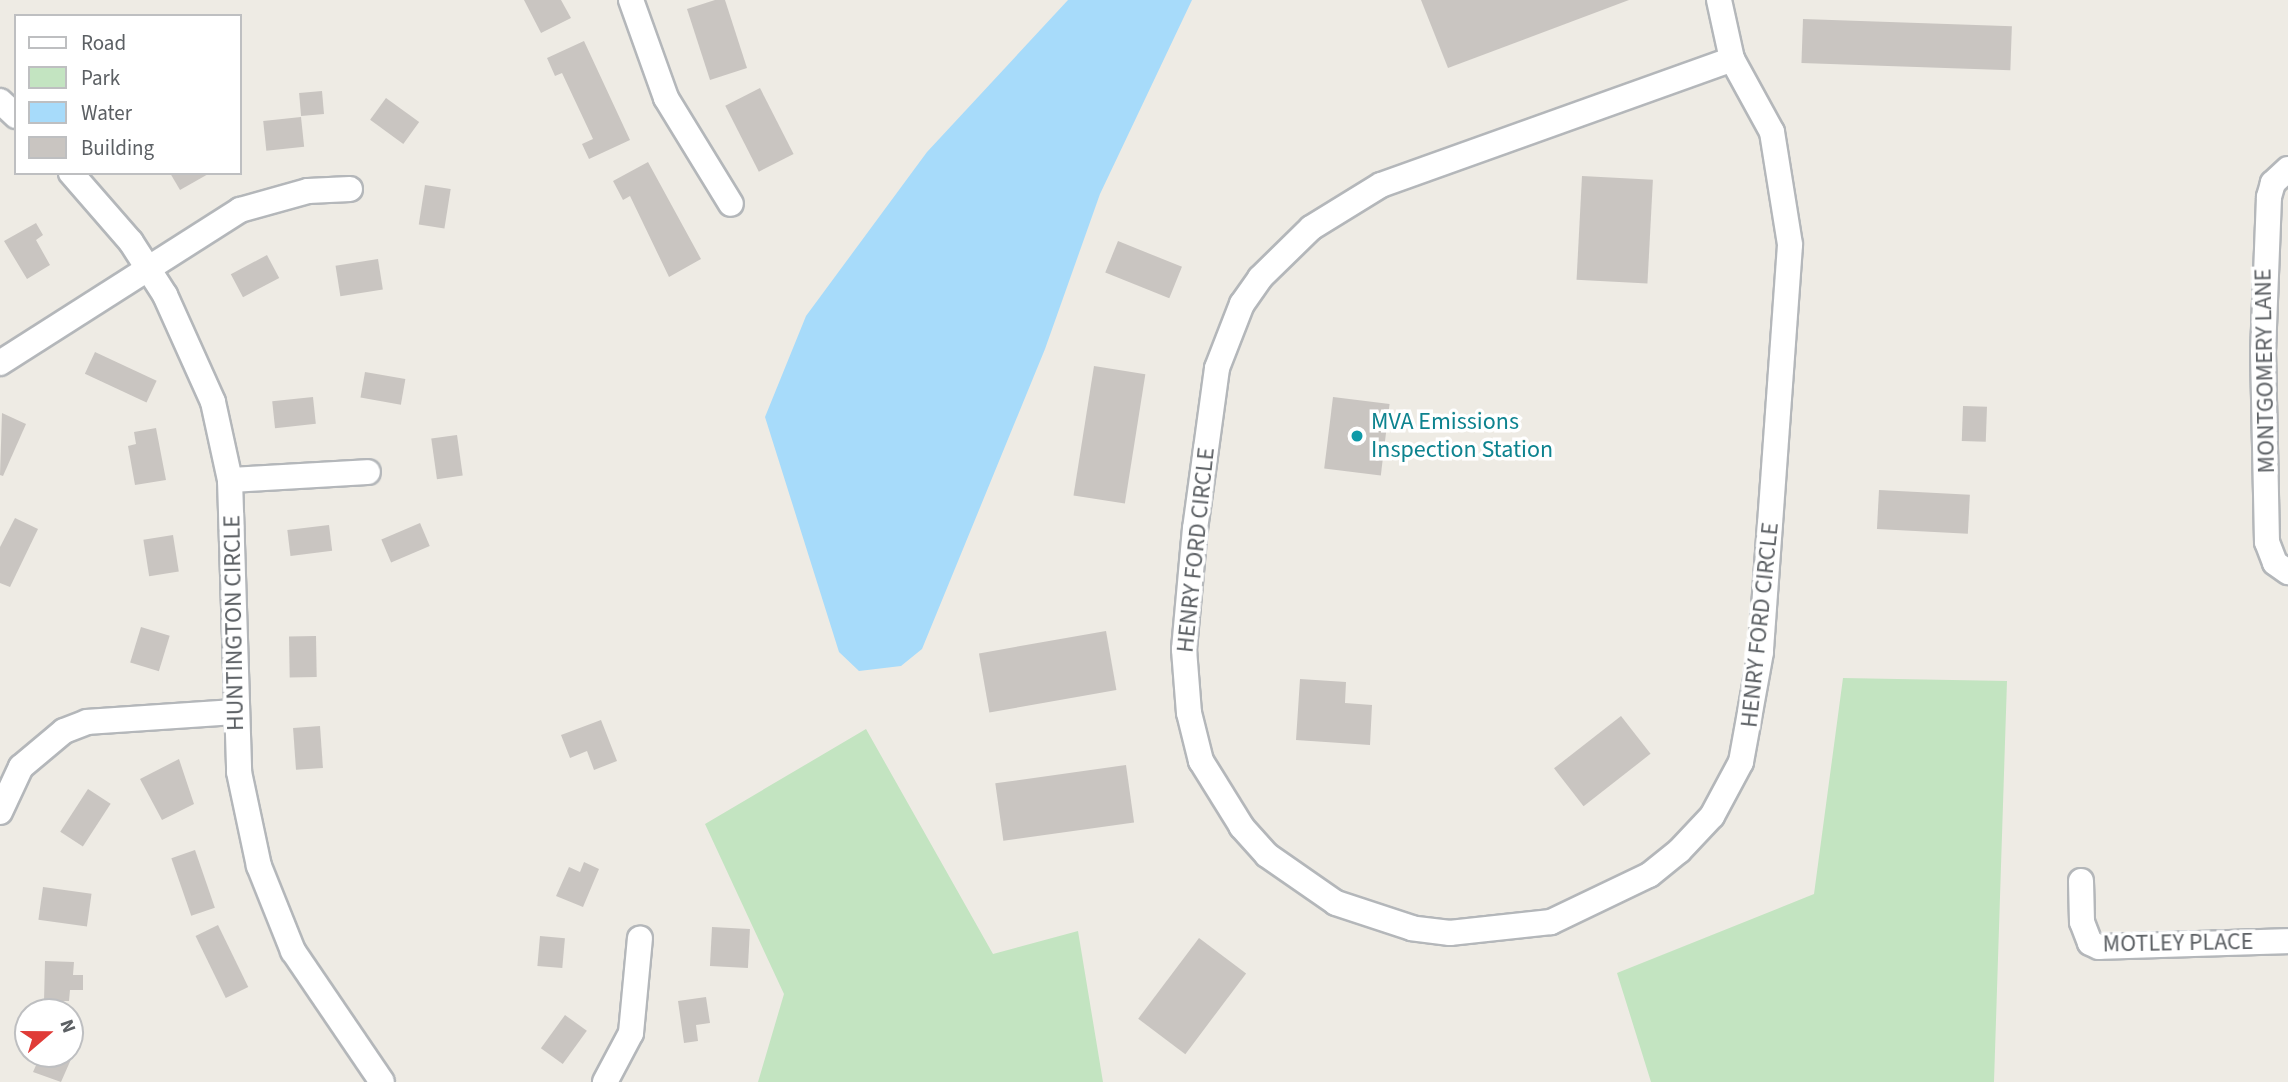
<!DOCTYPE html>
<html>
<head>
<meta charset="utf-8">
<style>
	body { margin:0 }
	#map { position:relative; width:2288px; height:1082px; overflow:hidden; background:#eeebe4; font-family:"Source Sans 3",sans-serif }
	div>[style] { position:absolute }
	.green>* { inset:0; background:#c3e4c1 }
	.water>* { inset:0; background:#a7dbfa }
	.building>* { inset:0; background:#c9c5c1; transform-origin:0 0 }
	.roads { filter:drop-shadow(2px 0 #b4b7ba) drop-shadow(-2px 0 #b4b7ba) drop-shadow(0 2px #b4b7ba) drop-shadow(0 -2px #b4b7ba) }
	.street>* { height:24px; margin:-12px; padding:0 12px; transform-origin:12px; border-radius:12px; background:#fff }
	.dots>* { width:19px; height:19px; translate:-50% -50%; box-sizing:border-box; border:4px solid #fff; border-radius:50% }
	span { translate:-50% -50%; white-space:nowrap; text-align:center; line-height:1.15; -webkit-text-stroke:7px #fff; paint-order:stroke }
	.street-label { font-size:24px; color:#5c6064 }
	.culture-label { font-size:24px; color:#0d838f }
	.left { translate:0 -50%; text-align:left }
	.legend { position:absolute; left:14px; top:14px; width:228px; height:161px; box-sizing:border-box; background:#fff; border:2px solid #bebfc1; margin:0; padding:9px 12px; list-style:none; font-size:21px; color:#5c6064 }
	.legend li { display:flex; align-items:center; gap:14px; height:35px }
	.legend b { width:35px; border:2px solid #bebfc1 }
	.north { position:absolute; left:14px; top:998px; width:70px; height:70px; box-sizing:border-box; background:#fff; border:2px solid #bebfc1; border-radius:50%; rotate:70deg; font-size:19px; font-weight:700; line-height:28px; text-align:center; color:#5c6064 }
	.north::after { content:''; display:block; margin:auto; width:24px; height:32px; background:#e03b37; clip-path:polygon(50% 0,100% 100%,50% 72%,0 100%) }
</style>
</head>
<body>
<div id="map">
	<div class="green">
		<i style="clip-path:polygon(1843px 678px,2007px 681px,1994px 1082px,1651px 1082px,1617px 973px,1814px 894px)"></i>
		<i style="clip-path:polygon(866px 729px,993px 954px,1078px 931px,1103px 1082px,758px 1082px,784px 994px,705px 824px)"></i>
	</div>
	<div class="water">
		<i style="clip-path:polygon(1068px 0,1192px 0,1100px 194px,1045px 349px,922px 649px,901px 666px,859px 671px,839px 652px,765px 417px,806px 316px,927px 152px)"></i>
	</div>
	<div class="building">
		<i style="clip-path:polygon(524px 0,561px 0,571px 18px,541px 33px)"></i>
		<i style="clip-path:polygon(715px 0,725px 0,747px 68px,710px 80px,687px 9px)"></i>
		<i style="clip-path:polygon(1421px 0,1629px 0,1448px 68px)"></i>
		<i style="left:1803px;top:19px;width:209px;height:44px;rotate:2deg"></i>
		<i style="clip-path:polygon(584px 41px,630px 140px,589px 159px,582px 144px,593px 139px,562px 73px,555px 76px,547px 58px)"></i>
		<i style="left:760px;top:88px;width:74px;height:39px;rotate:63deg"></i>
		<i style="left:322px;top:91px;width:23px;height:23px;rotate:85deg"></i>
		<i style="left:386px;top:98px;width:41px;height:27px;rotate:36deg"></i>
		<i style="left:301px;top:117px;width:30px;height:38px;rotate:84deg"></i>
		<i style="clip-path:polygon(648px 162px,701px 259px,669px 277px,630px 196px,623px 200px,613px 181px)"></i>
		<i style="clip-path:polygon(170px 173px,210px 173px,180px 190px)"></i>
		<i style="left:1582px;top:176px;width:71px;height:104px;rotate:3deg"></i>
		<i style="left:425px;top:185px;width:26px;height:40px;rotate:9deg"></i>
		<i style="clip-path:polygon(36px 223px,43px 235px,36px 240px,50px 265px,27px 279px,4px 241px)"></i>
		<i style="left:1118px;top:241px;width:69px;height:34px;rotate:22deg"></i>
		<i style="left:267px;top:255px;width:26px;height:41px;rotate:62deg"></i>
		<i style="left:378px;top:259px;width:31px;height:43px;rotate:81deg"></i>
		<i style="left:95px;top:352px;width:68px;height:24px;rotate:25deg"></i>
		<i style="left:1094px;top:366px;width:52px;height:131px;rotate:9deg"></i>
		<i style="left:365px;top:372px;width:41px;height:26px;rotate:10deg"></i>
		<i style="left:313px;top:397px;width:27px;height:41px;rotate:84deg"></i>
		<i style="left:1333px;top:397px;width:57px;height:72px;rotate:7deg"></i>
		<i style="left:1963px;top:406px;width:24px;height:35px;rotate:2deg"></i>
		<i style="clip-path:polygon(2px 413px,26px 424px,3px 476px,0 475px)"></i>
		<i style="clip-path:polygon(156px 428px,166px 480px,135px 485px,128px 446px,136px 444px,134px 432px)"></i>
		<i style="left:457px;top:435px;width:41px;height:26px;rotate:82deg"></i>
		<i style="left:1879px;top:490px;width:91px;height:39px;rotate:3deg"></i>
		<i style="clip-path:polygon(15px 518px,38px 529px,10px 587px,0 583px,0 547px)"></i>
		<i style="left:420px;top:523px;width:25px;height:42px;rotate:67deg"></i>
		<i style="left:329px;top:525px;width:26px;height:42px;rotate:83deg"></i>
		<i style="left:173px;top:535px;width:37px;height:30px;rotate:81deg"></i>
		<i style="left:141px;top:627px;width:30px;height:37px;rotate:17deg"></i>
		<i style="left:1106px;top:631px;width:60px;height:129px;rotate:80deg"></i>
		<i style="left:316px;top:636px;width:41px;height:27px;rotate:89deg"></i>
		<i style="clip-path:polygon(1300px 679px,1346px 682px,1345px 703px,1372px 705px,1370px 745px,1296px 740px)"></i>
		<i style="left:1621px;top:716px;width:48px;height:85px;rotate:52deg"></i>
		<i style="clip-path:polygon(601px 720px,617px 761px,594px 770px,587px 751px,570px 758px,561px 735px)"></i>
		<i style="left:320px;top:726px;width:42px;height:27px;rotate:86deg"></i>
		<i style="clip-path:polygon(179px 759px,194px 804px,162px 820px,140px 779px)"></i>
		<i style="left:1126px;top:765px;width:58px;height:132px;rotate:82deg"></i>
		<i style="left:88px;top:789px;width:27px;height:51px;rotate:33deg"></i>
		<i style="left:195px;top:850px;width:61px;height:25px;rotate:71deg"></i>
		<i style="clip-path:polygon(584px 862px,599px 869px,583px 907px,556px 896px,569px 867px,580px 872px)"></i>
		<i style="left:43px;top:887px;width:49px;height:33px;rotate:8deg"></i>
		<i style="left:218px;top:925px;width:69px;height:25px;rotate:64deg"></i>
		<i style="left:712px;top:927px;width:38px;height:39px;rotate:3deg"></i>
		<i style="left:540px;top:936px;width:25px;height:30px;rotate:5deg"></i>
		<i style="left:1199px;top:938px;width:59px;height:101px;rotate:37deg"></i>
		<i style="clip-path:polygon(45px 961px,74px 962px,73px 975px,83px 975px,83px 990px,70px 990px,69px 1001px,44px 1001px)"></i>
		<i style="clip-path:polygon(706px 997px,710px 1023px,696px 1025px,698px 1041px,684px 1043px,678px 1001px)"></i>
		<i style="left:565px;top:1015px;width:27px;height:41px;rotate:36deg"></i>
		<i style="clip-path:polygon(70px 1045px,76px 1048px,61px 1082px,33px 1072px,41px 1054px,70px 1054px)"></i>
	</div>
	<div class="roads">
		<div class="street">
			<i style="left:631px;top:0;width:104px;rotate:70.3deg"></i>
			<i style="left:666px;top:98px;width:124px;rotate:58.5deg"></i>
			<i style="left:1719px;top:0;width:60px;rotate:77.6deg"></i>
			<i style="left:1732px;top:59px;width:83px;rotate:61.3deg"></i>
			<i style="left:1772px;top:132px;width:114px;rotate:80.9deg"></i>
			<i style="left:1790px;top:245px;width:408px;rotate:94.1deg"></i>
			<i style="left:1761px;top:652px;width:112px;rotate:100.3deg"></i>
			<i style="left:1741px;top:762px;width:61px;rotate:118.2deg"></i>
			<i style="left:1712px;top:816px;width:48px;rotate:133.3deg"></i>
			<i style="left:1679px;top:851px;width:38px;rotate:141deg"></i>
			<i style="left:1649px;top:875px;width:109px;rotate:154.4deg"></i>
			<i style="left:1551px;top:922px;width:102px;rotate:173.8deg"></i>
			<i style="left:1450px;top:933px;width:38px;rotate:-173deg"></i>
			<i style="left:1412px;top:928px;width:80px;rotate:-161.8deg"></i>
			<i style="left:1336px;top:903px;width:84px;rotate:-145.2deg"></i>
			<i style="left:1267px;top:855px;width:38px;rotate:-132deg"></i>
			<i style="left:1242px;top:827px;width:78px;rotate:-121.8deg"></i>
			<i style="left:1201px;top:761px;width:49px;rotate:-104deg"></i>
			<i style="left:1189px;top:713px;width:64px;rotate:-94.5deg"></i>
			<i style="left:1184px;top:649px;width:121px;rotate:-84.8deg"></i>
			<i style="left:1195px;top:529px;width:162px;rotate:-82.2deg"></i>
			<i style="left:1217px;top:368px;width:69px;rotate:-68.7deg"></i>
			<i style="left:1242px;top:304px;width:32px;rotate:-55deg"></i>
			<i style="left:1260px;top:278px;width:71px;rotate:-44.4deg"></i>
			<i style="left:1311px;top:228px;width:82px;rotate:-31.6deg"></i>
			<i style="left:1381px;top:185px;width:373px;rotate:-19.7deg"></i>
			<i style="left:0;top:101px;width:22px;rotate:43deg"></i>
			<i style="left:2288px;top:169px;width:21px;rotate:137deg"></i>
			<i style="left:2273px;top:183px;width:15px;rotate:106deg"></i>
			<i style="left:2269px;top:197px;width:154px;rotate:92.2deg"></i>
			<i style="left:2263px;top:351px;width:191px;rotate:88.8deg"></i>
			<i style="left:2267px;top:542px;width:22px;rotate:69deg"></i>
			<i style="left:2275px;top:563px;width:16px;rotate:35deg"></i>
			<i style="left:71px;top:173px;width:91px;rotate:49deg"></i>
			<i style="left:131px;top:242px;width:63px;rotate:57.3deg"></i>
			<i style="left:165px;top:295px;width:117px;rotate:65.8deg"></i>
			<i style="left:213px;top:402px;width:80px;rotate:77.7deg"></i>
			<i style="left:230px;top:480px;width:292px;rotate:88.2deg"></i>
			<i style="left:239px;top:772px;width:96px;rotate:78deg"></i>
			<i style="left:259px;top:866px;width:92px;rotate:68.2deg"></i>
			<i style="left:293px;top:951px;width:158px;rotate:55.8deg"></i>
			<i style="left:0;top:363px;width:285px;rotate:-32.5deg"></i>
			<i style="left:240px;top:210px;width:71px;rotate:-15.6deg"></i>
			<i style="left:308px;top:191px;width:42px;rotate:-2.7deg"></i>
			<i style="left:230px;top:480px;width:138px;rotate:-3.3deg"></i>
			<i style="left:0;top:812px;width:50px;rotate:-65deg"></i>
			<i style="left:21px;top:767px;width:56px;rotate:-39.9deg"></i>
			<i style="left:64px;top:731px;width:25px;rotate:-21deg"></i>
			<i style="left:87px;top:722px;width:147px;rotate:-3.9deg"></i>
			<i style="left:2081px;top:881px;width:41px;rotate:88.6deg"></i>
			<i style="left:2082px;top:922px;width:22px;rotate:69deg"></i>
			<i style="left:2090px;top:943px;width:10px;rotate:24deg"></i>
			<i style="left:2099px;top:947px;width:189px;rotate:-1.8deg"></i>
			<i style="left:605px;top:1082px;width:55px;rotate:-62deg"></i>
			<i style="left:631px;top:1033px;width:95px;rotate:-84.6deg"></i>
		</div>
	</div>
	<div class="dots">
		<i style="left:1357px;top:436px;background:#0f9aa8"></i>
	</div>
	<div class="street-label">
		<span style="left:2265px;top:371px;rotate:-91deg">MONTGOMERY LANE</span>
		<span style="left:1196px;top:550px;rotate:-84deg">HENRY FORD CIRCLE</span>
		<span style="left:234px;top:623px;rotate:-91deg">HUNTINGTON CIRCLE</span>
		<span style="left:1760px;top:625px;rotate:-84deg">HENRY FORD CIRCLE</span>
		<span style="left:2178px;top:943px;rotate:-1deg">MOTLEY PLACE</span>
	</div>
	<div class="culture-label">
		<span class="left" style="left:1371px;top:436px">MVA Emissions<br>Inspection Station</span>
	</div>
	<ul class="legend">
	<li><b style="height:9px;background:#fff"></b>Road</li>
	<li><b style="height:19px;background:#c3e4c1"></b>Park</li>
	<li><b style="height:19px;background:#a7dbfa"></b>Water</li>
	<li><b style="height:19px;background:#c9c5c1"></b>Building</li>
	</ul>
	<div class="north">N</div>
</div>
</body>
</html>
